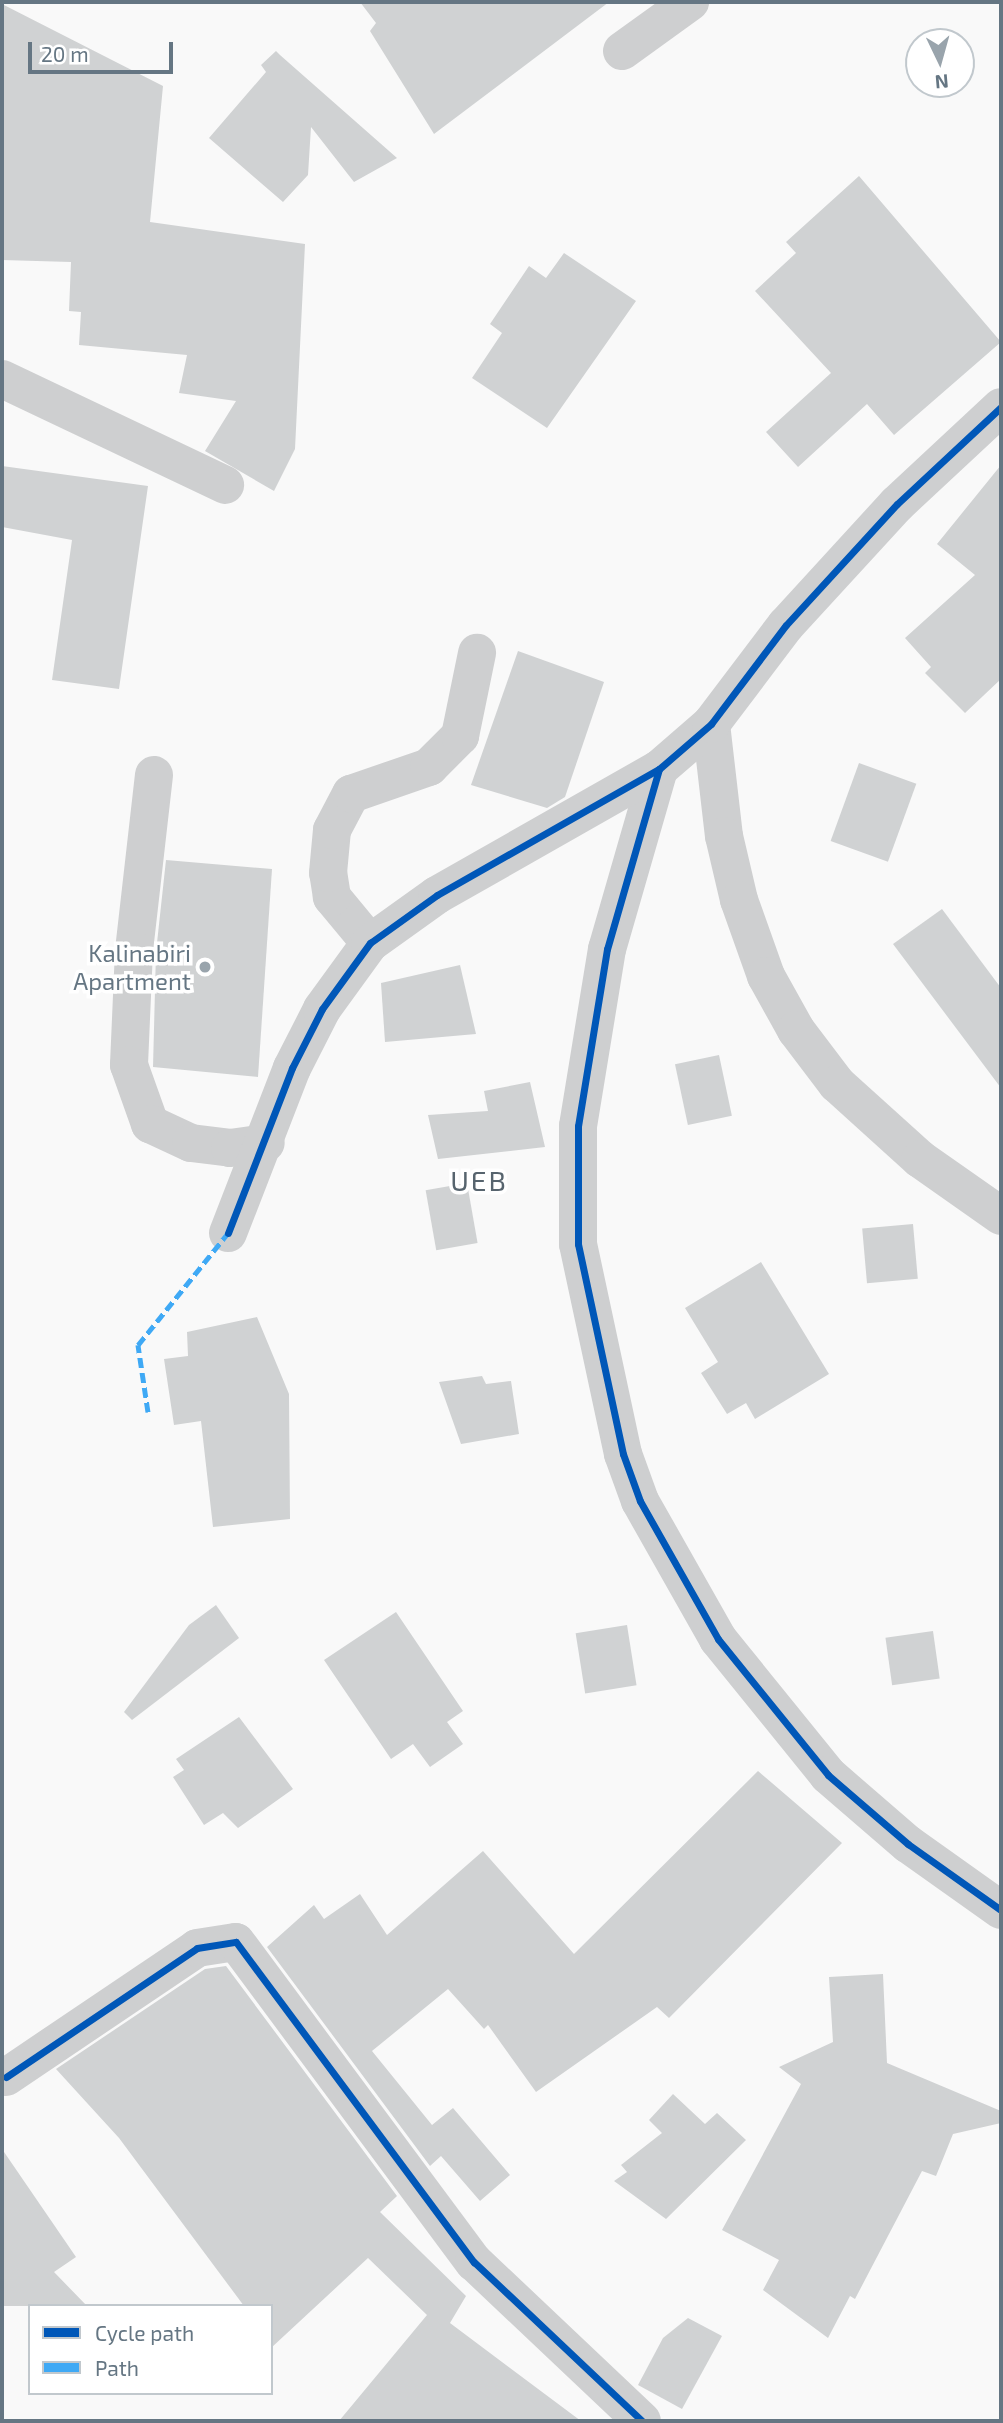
<!DOCTYPE html>
<html>
<head>
<meta charset="utf-8">
<style>
	body { margin:0 }
	#map { position:relative; width:1003px; height:2423px; overflow:hidden; background:#f9f9f9; font-family:"Exo 2",sans-serif }
	div>[style] { position:absolute }
	.building>* { inset:0; background:#d0d2d3; transform-origin:0 0 }
	.minor>* { height:38px; margin:-19px; padding:0 19px; transform-origin:19px; border-radius:19px; background:#cecfd0 }
	.quiet>* { height:5px; margin-top:-2.5px; transform-origin:0; background:repeating-linear-gradient(90deg,#3fa9f5 0 10px,transparent 0 15px) }
	.cycleway>* { height:7px; margin:-3.5px; padding:0 3.5px; transform-origin:3.5px; border-radius:3.5px; background:#0057b8 }
	.dots>* { width:19px; height:19px; translate:-50% -50%; box-sizing:border-box; border:4px solid #fff; border-radius:50% }
	span { translate:-50% -50%; white-space:nowrap; text-align:center; line-height:1.15; -webkit-text-stroke:7px #fff; paint-order:stroke }
	.poi-label { font-size:24px; color:#657683 }
	.right { translate:-100% -50%; text-align:right }
	.quarter-label { font-size:28px; color:#57646e; letter-spacing:2px }
	.frame { position:absolute; inset:0; border:4px solid #657683; pointer-events:none }
	.legend { position:absolute; left:28px; top:2304px; width:245px; height:91px; box-sizing:border-box; background:#fff; border:2px solid #c1c8cd; margin:0; padding:9px 12px; list-style:none; font-size:21px; color:#657683 }
	.legend li { display:flex; align-items:center; gap:14px; height:35px }
	.legend b { width:35px; border:2px solid #c1c8cd }
	.north { position:absolute; left:905px; top:28px; width:70px; height:70px; box-sizing:border-box; background:#fff; border:2px solid #c1c8cd; border-radius:50%; rotate:175deg; font-size:19px; font-weight:700; line-height:28px; text-align:center; color:#657683 }
	.north::after { content:''; display:block; margin:auto; width:24px; height:32px; background:#99a4ac; clip-path:polygon(50% 0,100% 100%,50% 72%,0 100%) }
	.scale { position:absolute; left:28px; top:42px; width:145px; height:32px; box-sizing:border-box; border:4px solid #657683; border-top:0; padding-left:9px; font-size:21px; line-height:24px; white-space:nowrap; color:#657683; -webkit-text-stroke:5px #fff; paint-order:stroke }
</style>
</head>
<body>
<div id="map">
	<div class="building">
		<i style="clip-path:polygon(360px 2px,609px 2px,434px 134px,370px 31px,376px 23px)"></i>
		<i style="clip-path:polygon(2px 4px,163px 86px,150px 222px,305px 244px,295px 449px,274px 491px,205px 451px,236px 401px,179px 393px,187px 355px,79px 345px,81px 312px,69px 311px,71px 262px,2px 260px)"></i>
		<i style="clip-path:polygon(276px 51px,280px 55px,397px 158px,354px 182px,311px 127px,308px 175px,283px 202px,209px 138px,266px 72px,261px 65px)"></i>
		<i style="clip-path:polygon(859px 176px,1001px 342px,894px 435px,867px 404px,798px 467px,766px 432px,831px 373px,755px 291px,796px 253px,786px 242px)"></i>
		<i style="clip-path:polygon(564px 253px,636px 301px,547px 428px,472px 378px,502px 333px,490px 324px,529px 266px,546px 278px)"></i>
		<i style="clip-path:polygon(1001px 465px,1001px 679px,965px 713px,925px 673px,931px 667px,905px 638px,975px 575px,937px 544px)"></i>
		<i style="clip-path:polygon(2px 466px,148px 486px,119px 689px,52px 680px,72px 540px,2px 527px)"></i>
		<i style="clip-path:polygon(518px 651px,604px 682px,565px 797px,547px 808px,471px 785px)"></i>
		<i style="left:859px;top:763px;width:61px;height:83px;rotate:20deg"></i>
		<i style="clip-path:polygon(166px 860px,272px 869px,258px 1077px,153px 1067px,156px 952px)"></i>
		<i style="clip-path:polygon(942px 909px,1001px 988px,1001px 1088px,893px 944px)"></i>
		<i style="clip-path:polygon(460px 965px,476px 1034px,385px 1042px,381px 983px)"></i>
		<i style="left:719px;top:1055px;width:62px;height:45px;rotate:78deg"></i>
		<i style="clip-path:polygon(530px 1082px,545px 1147px,438px 1159px,428px 1115px,488px 1111px,484px 1091px)"></i>
		<i style="left:467px;top:1183px;width:61px;height:42px;rotate:80deg"></i>
		<i style="left:913px;top:1224px;width:55px;height:51px;rotate:85deg"></i>
		<i style="clip-path:polygon(761px 1262px,829px 1374px,755px 1419px,746px 1403px,727px 1414px,701px 1373px,718px 1362px,685px 1308px)"></i>
		<i style="clip-path:polygon(257px 1317px,289px 1394px,290px 1519px,213px 1527px,201px 1421px,174px 1425px,164px 1359px,188px 1356px,187px 1332px)"></i>
		<i style="clip-path:polygon(482px 1376px,486px 1384px,511px 1381px,519px 1434px,461px 1444px,439px 1382px)"></i>
		<i style="clip-path:polygon(216px 1605px,239px 1638px,132px 1720px,124px 1712px,189px 1625px)"></i>
		<i style="clip-path:polygon(396px 1612px,463px 1711px,447px 1722px,463px 1744px,430px 1767px,413px 1744px,391px 1759px,324px 1660px)"></i>
		<i style="left:627px;top:1625px;width:61px;height:52px;rotate:81deg"></i>
		<i style="left:933px;top:1631px;width:48px;height:48px;rotate:82deg"></i>
		<i style="clip-path:polygon(239px 1717px,293px 1789px,238px 1828px,223px 1813px,204px 1825px,173px 1777px,184px 1770px,176px 1759px)"></i>
		<i style="clip-path:polygon(758px 1771px,842px 1843px,669px 2018px,657px 2007px,536px 2092px,488px 2025px,484px 2029px,448px 1989px,372px 2051px,432px 2125px,453px 2108px,510px 2175px,480px 2201px,441px 2156px,430px 2166px,267px 1947px,314px 1905px,324px 1919px,360px 1894px,387px 1935px,483px 1851px,574px 1954px)"></i>
		<i style="clip-path:polygon(226px 1966px,397px 2196px,380px 2212px,466px 2296px,450px 2323px,581px 2421px,339px 2421px,427px 2315px,368px 2258px,271px 2348px,271px 2306px,244px 2306px,119px 2138px,56px 2069px,205px 1969px)"></i>
		<i style="clip-path:polygon(883px 1974px,887px 2063px,1001px 2111px,1001px 2123px,953px 2134px,936px 2176px,922px 2171px,855px 2299px,850px 2296px,828px 2338px,763px 2290px,779px 2260px,722px 2230px,801px 2084px,779px 2067px,833px 2042px,829px 1977px)"></i>
		<i style="clip-path:polygon(673px 2094px,705px 2124px,717px 2113px,746px 2140px,666px 2219px,614px 2181px,627px 2172px,621px 2165px,662px 2133px,649px 2120px)"></i>
		<i style="clip-path:polygon(2px 2149px,76px 2257px,54px 2272px,87px 2306px,2px 2306px)"></i>
		<i style="clip-path:polygon(688px 2318px,722px 2336px,682px 2409px,638px 2385px,663px 2338px)"></i>
	</div>
	<div class="minor">
		<i style="left:622px;top:51px;width:84px;rotate:-35.8deg"></i>
		<i style="left:2px;top:379px;width:247px;rotate:25.4deg"></i>
		<i style="left:711px;top:724px;width:113px;rotate:83.4deg"></i>
		<i style="left:724px;top:836px;width:66px;rotate:76.8deg"></i>
		<i style="left:739px;top:900px;width:81px;rotate:70.4deg"></i>
		<i style="left:766px;top:976px;width:62px;rotate:60.9deg"></i>
		<i style="left:796px;top:1030px;width:68px;rotate:52.8deg"></i>
		<i style="left:837px;top:1084px;width:112px;rotate:42.1deg"></i>
		<i style="left:920px;top:1159px;width:99px;rotate:35.1deg"></i>
		<i style="left:659px;top:769px;width:187px;rotate:106.1deg"></i>
		<i style="left:607px;top:949px;width:179px;rotate:99.3deg"></i>
		<i style="left:578px;top:1126px;width:118px;rotate:90deg"></i>
		<i style="left:578px;top:1244px;width:215px;rotate:77.9deg"></i>
		<i style="left:623px;top:1454px;width:50px;rotate:70.1deg"></i>
		<i style="left:640px;top:1501px;width:159px;rotate:60.5deg"></i>
		<i style="left:718px;top:1639px;width:175px;rotate:51deg"></i>
		<i style="left:828px;top:1775px;width:106px;rotate:40.8deg"></i>
		<i style="left:908px;top:1844px;width:114px;rotate:35.4deg"></i>
		<i style="left:154px;top:775px;width:176px;rotate:96.5deg"></i>
		<i style="left:134px;top:950px;width:115px;rotate:92.5deg"></i>
		<i style="left:129px;top:1065px;width:63px;rotate:70.4deg"></i>
		<i style="left:150px;top:1124px;width:45px;rotate:24.9deg"></i>
		<i style="left:191px;top:1143px;width:39px;rotate:7deg"></i>
		<i style="left:230px;top:1148px;width:36px;rotate:-8deg"></i>
		<i style="left:370px;top:943px;width:60px;rotate:-129.6deg"></i>
		<i style="left:332px;top:897px;width:24px;rotate:-99deg"></i>
		<i style="left:328px;top:873px;width:43px;rotate:-84.7deg"></i>
		<i style="left:332px;top:830px;width:41px;rotate:-62.2deg"></i>
		<i style="left:351px;top:794px;width:83px;rotate:-19.1deg"></i>
		<i style="left:429px;top:767px;width:44px;rotate:-45deg"></i>
		<i style="left:460px;top:736px;width:85px;rotate:-78.4deg"></i>
		<i style="left:228px;top:1233px;width:177px;rotate:-68.8deg"></i>
		<i style="left:292px;top:1068px;width:66px;rotate:-63deg"></i>
		<i style="left:322px;top:1009px;width:82px;rotate:-54deg"></i>
		<i style="left:370px;top:943px;width:82px;rotate:-35.6deg"></i>
		<i style="left:437px;top:895px;width:255px;rotate:-29.6deg"></i>
		<i style="left:659px;top:769px;width:69px;rotate:-40.9deg"></i>
		<i style="left:711px;top:724px;width:124px;rotate:-52.9deg"></i>
		<i style="left:786px;top:625px;width:164px;rotate:-47.5deg"></i>
		<i style="left:897px;top:504px;width:142px;rotate:-43deg"></i>
		<i style="left:6px;top:2077px;width:230px;rotate:-34deg"></i>
		<i style="left:197px;top:1948px;width:39px;rotate:-9deg"></i>
		<i style="left:236px;top:1942px;width:399px;rotate:53.4deg"></i>
		<i style="left:474px;top:2262px;width:231px;rotate:43.4deg"></i>
	</div>
	<div class="quiet">
		<i style="left:148px;top:1412px;width:68px;rotate:-98.5deg"></i>
		<i style="left:138px;top:1345px;width:144px;rotate:-51.2deg"></i>
	</div>
	<div class="cycleway">
		<i style="left:659px;top:769px;width:187px;rotate:106.1deg"></i>
		<i style="left:607px;top:949px;width:179px;rotate:99.3deg"></i>
		<i style="left:578px;top:1126px;width:118px;rotate:90deg"></i>
		<i style="left:578px;top:1244px;width:215px;rotate:77.9deg"></i>
		<i style="left:623px;top:1454px;width:50px;rotate:70.1deg"></i>
		<i style="left:640px;top:1501px;width:159px;rotate:60.5deg"></i>
		<i style="left:718px;top:1639px;width:175px;rotate:51deg"></i>
		<i style="left:828px;top:1775px;width:106px;rotate:40.8deg"></i>
		<i style="left:908px;top:1844px;width:114px;rotate:35.4deg"></i>
		<i style="left:228px;top:1233px;width:177px;rotate:-68.8deg"></i>
		<i style="left:292px;top:1068px;width:66px;rotate:-63deg"></i>
		<i style="left:322px;top:1009px;width:82px;rotate:-54deg"></i>
		<i style="left:370px;top:943px;width:82px;rotate:-35.6deg"></i>
		<i style="left:437px;top:895px;width:255px;rotate:-29.6deg"></i>
		<i style="left:659px;top:769px;width:69px;rotate:-40.9deg"></i>
		<i style="left:711px;top:724px;width:124px;rotate:-52.9deg"></i>
		<i style="left:786px;top:625px;width:164px;rotate:-47.5deg"></i>
		<i style="left:897px;top:504px;width:142px;rotate:-43deg"></i>
		<i style="left:6px;top:2077px;width:230px;rotate:-34deg"></i>
		<i style="left:197px;top:1948px;width:39px;rotate:-9deg"></i>
		<i style="left:236px;top:1942px;width:399px;rotate:53.4deg"></i>
		<i style="left:474px;top:2262px;width:231px;rotate:43.4deg"></i>
	</div>
	<div class="dots">
		<i style="left:205px;top:967px;background:#99a4ac"></i>
	</div>
	<div class="poi-label">
		<span class="right" style="left:191px;top:967px">Kalinabiri<br>Apartment</span>
	</div>
	<div class="quarter-label">
		<span style="left:479px;top:1180px">UEB</span>
	</div>
	<div class="frame"></div>
	<ul class="legend">
	<li><b style="height:9px;background:#0057b8"></b>Cycle path</li>
	<li><b style="height:9px;background:#3fa9f5"></b>Path</li>
	</ul>
	<div class="north">N</div>
	<div class="scale">20 m</div>
</div>
</body>
</html>
